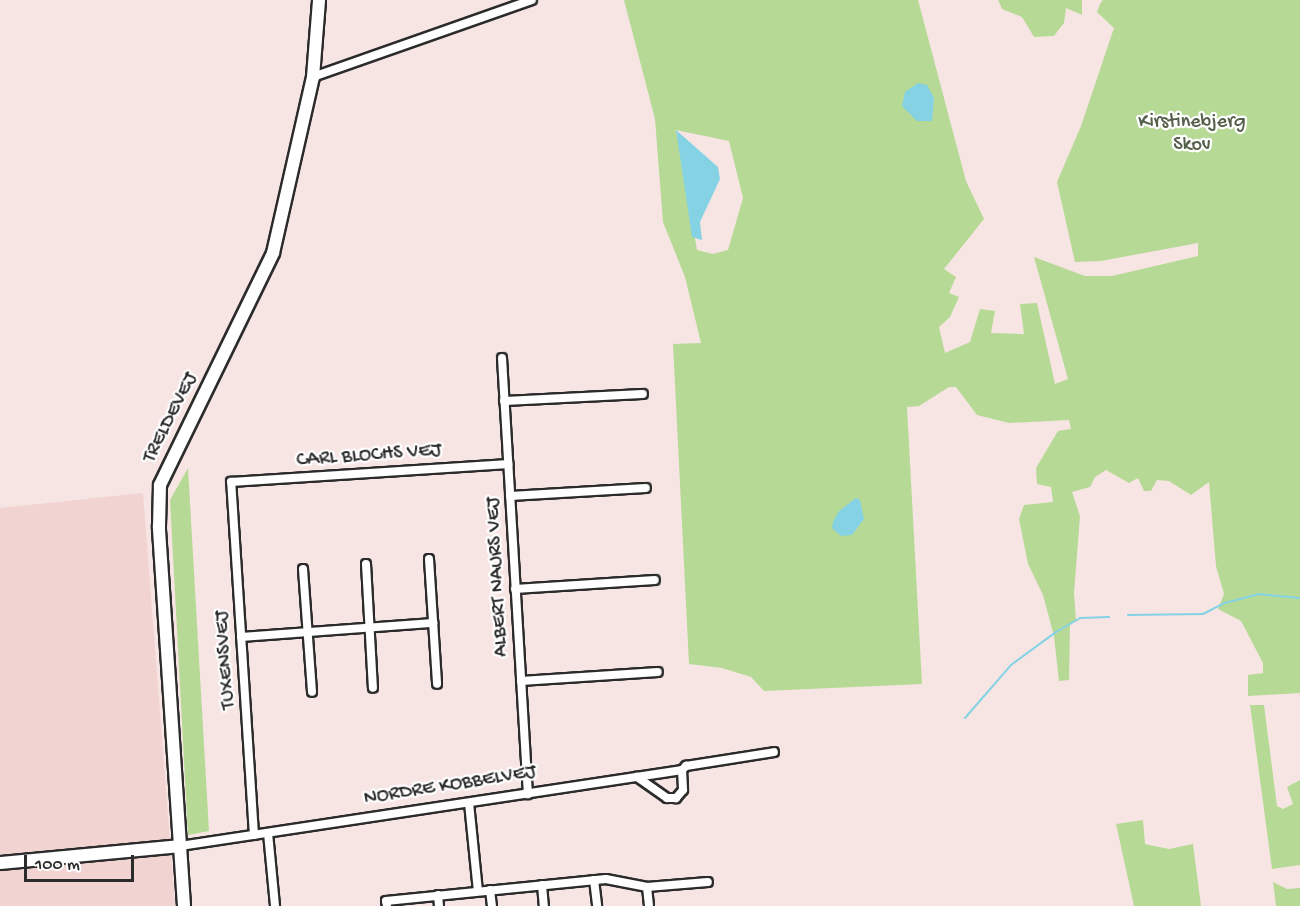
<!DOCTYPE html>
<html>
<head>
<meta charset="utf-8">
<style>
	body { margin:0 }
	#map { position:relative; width:1300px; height:906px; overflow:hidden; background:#f7e5e4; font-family:"Gochi Hand",sans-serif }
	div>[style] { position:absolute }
	.built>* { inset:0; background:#f1d3d1 }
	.green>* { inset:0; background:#b6da95 }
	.water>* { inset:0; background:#85d2e5 }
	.stream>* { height:2px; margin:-1px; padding:0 1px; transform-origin:1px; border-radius:1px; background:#85d2e5 }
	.roads { filter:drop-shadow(2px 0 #2b2b2b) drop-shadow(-2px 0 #2b2b2b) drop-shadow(0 2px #2b2b2b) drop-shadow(0 -2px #2b2b2b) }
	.street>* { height:8px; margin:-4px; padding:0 4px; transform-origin:4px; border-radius:4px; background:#fff }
	.secondary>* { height:12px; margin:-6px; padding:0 6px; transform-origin:6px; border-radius:6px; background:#fff }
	span { translate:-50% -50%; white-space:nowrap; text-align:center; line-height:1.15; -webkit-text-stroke:4.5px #fff; paint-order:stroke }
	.park-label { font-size:20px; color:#55604b }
	.street-label { font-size:20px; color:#2b2b2b }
	.scale { position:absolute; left:24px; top:855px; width:110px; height:27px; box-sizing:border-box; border:3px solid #2b2b2b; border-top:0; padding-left:8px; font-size:18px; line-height:21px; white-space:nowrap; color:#2b2b2b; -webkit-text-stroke:4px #fff; paint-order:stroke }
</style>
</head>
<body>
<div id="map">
	<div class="built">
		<i style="clip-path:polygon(143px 493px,175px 906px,0 906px,0 508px)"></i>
	</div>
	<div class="green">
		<i style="clip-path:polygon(evenodd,624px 0,918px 0,966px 181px,984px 219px,944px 269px,956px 277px,949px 293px,959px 297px,950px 317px,939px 327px,945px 353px,970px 342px,980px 309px,995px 311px,991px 333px,1024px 334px,1020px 304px,1037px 303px,1055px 384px,1068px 379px,1034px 257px,1085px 276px,1112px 276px,1198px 256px,1198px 243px,1101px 261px,1075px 262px,1057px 182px,1081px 126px,1114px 28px,1097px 12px,1100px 4px,1103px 0,1300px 0,1300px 693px,1248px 696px,1248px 675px,1263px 673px,1263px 663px,1241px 621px,1218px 609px,1224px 594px,1216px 566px,1209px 482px,1191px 495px,1169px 481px,1157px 480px,1151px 491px,1144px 491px,1138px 478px,1129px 483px,1106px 470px,1095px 477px,1090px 487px,1072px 492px,1080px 516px,1074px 593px,1076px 620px,1070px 625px,1069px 680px,1059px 681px,1054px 636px,1043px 595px,1028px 564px,1019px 519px,1024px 505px,1053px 502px,1051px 487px,1037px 484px,1036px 468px,1058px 431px,1071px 429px,1069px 420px,1009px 423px,977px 415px,956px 387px,949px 387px,919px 406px,907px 407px,922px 684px,764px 691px,751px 677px,722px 668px,689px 664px,673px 344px,701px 343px,685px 277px,663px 222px,655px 119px,624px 0,676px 130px,729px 141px,743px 198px,728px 250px,713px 254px,697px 250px,676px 130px)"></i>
		<i style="clip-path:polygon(998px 0,1082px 0,1082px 15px,1066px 8px,1064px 23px,1054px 36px,1034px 37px,1022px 17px,1002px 9px)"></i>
		<i style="clip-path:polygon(188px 468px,209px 831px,188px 835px,170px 500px)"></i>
		<i style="clip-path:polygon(1250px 705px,1264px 705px,1277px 806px,1283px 809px,1293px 804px,1287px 787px,1300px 780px,1300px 865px,1272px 869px)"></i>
		<i style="clip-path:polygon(1143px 820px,1145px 844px,1169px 849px,1193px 844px,1201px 906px,1134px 906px,1116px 824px)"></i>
		<i style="clip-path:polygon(1273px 882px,1287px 889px,1300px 888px,1300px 906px,1276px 906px)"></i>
	</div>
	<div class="water">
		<i style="clip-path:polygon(918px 83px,927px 85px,934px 98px,932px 121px,917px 121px,902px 106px,905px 92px)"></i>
		<i style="clip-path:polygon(676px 130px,718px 167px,720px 179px,700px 222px,702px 240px,692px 237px)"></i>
		<i style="clip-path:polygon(856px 498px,860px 500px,864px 519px,852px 535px,841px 536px,832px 528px,833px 522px,839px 511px)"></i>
	</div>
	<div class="stream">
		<i style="left:1128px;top:615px;width:75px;rotate:-0.8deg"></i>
		<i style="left:1203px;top:614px;width:25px;rotate:-27deg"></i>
		<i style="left:1225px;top:603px;width:34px;rotate:-15deg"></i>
		<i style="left:1258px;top:594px;width:42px;rotate:5.4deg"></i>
		<i style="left:965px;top:718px;width:70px;rotate:-49deg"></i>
		<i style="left:1011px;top:665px;width:56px;rotate:-36.3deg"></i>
		<i style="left:1056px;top:632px;width:28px;rotate:-30deg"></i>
		<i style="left:1080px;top:618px;width:29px;rotate:-2deg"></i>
	</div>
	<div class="roads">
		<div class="street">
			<i style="left:313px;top:77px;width:232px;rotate:-19.4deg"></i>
			<i style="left:502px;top:358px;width:437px;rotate:86.6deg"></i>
			<i style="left:504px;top:401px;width:139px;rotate:-2.9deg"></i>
			<i style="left:510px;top:496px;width:136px;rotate:-3.4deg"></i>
			<i style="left:429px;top:559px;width:125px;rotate:86.3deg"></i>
			<i style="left:366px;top:564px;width:124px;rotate:86.8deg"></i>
			<i style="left:303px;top:569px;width:123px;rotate:85.8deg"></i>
			<i style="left:515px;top:589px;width:140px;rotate:-3.7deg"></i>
			<i style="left:241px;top:637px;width:193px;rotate:-4.2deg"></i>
			<i style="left:521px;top:681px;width:137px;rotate:-3.8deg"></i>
			<i style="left:682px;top:770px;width:6px;rotate:-45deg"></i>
			<i style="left:686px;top:766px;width:89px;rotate:-9deg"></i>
			<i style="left:469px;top:803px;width:88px;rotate:84.2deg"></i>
			<i style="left:268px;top:833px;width:73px;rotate:84.5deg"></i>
			<i style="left:254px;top:835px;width:354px;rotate:-93.7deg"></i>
			<i style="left:231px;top:482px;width:278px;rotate:-3.7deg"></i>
			<i style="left:180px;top:846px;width:508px;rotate:-8.61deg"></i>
			<i style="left:682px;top:770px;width:20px;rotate:87deg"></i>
			<i style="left:683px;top:790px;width:11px;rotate:131deg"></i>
			<i style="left:676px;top:798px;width:9px;rotate:180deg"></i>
			<i style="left:667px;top:798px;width:37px;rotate:-145deg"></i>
			<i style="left:594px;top:880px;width:26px;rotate:83deg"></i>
			<i style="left:542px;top:885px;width:21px;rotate:85deg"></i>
			<i style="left:647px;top:887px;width:61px;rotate:-4.7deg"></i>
			<i style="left:490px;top:890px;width:16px;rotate:83deg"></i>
			<i style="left:438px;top:895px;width:11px;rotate:85deg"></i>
			<i style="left:387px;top:906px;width:5px;rotate:-101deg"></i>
			<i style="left:386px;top:901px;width:221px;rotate:-5.7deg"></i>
			<i style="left:606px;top:879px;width:42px;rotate:11deg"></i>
			<i style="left:647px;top:887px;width:19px;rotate:84deg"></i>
		</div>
		<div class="secondary">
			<i style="left:0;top:863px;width:181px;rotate:-5.4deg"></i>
			<i style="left:184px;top:906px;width:381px;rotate:-93.8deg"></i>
			<i style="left:159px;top:526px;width:41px;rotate:-88.6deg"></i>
			<i style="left:160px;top:485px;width:258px;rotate:-64deg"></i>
			<i style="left:273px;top:253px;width:180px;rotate:-77.2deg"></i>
			<i style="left:313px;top:77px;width:77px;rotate:-85.5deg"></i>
		</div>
	</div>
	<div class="park-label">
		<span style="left:1192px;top:134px">Kirstinebjerg<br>Skov</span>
	</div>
	<div class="street-label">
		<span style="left:171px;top:418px;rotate:-63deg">TRELDEVEJ</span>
		<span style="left:369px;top:456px;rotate:-4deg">CARL BLOCHS VEJ</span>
		<span style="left:498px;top:577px;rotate:-93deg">ALBERT NAURS VEJ</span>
		<span style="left:226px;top:660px;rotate:-94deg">TUXENSVEJ</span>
		<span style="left:450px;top:786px;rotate:-9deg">NORDRE KOBBELVEJ</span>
	</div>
	<div class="scale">100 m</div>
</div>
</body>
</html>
